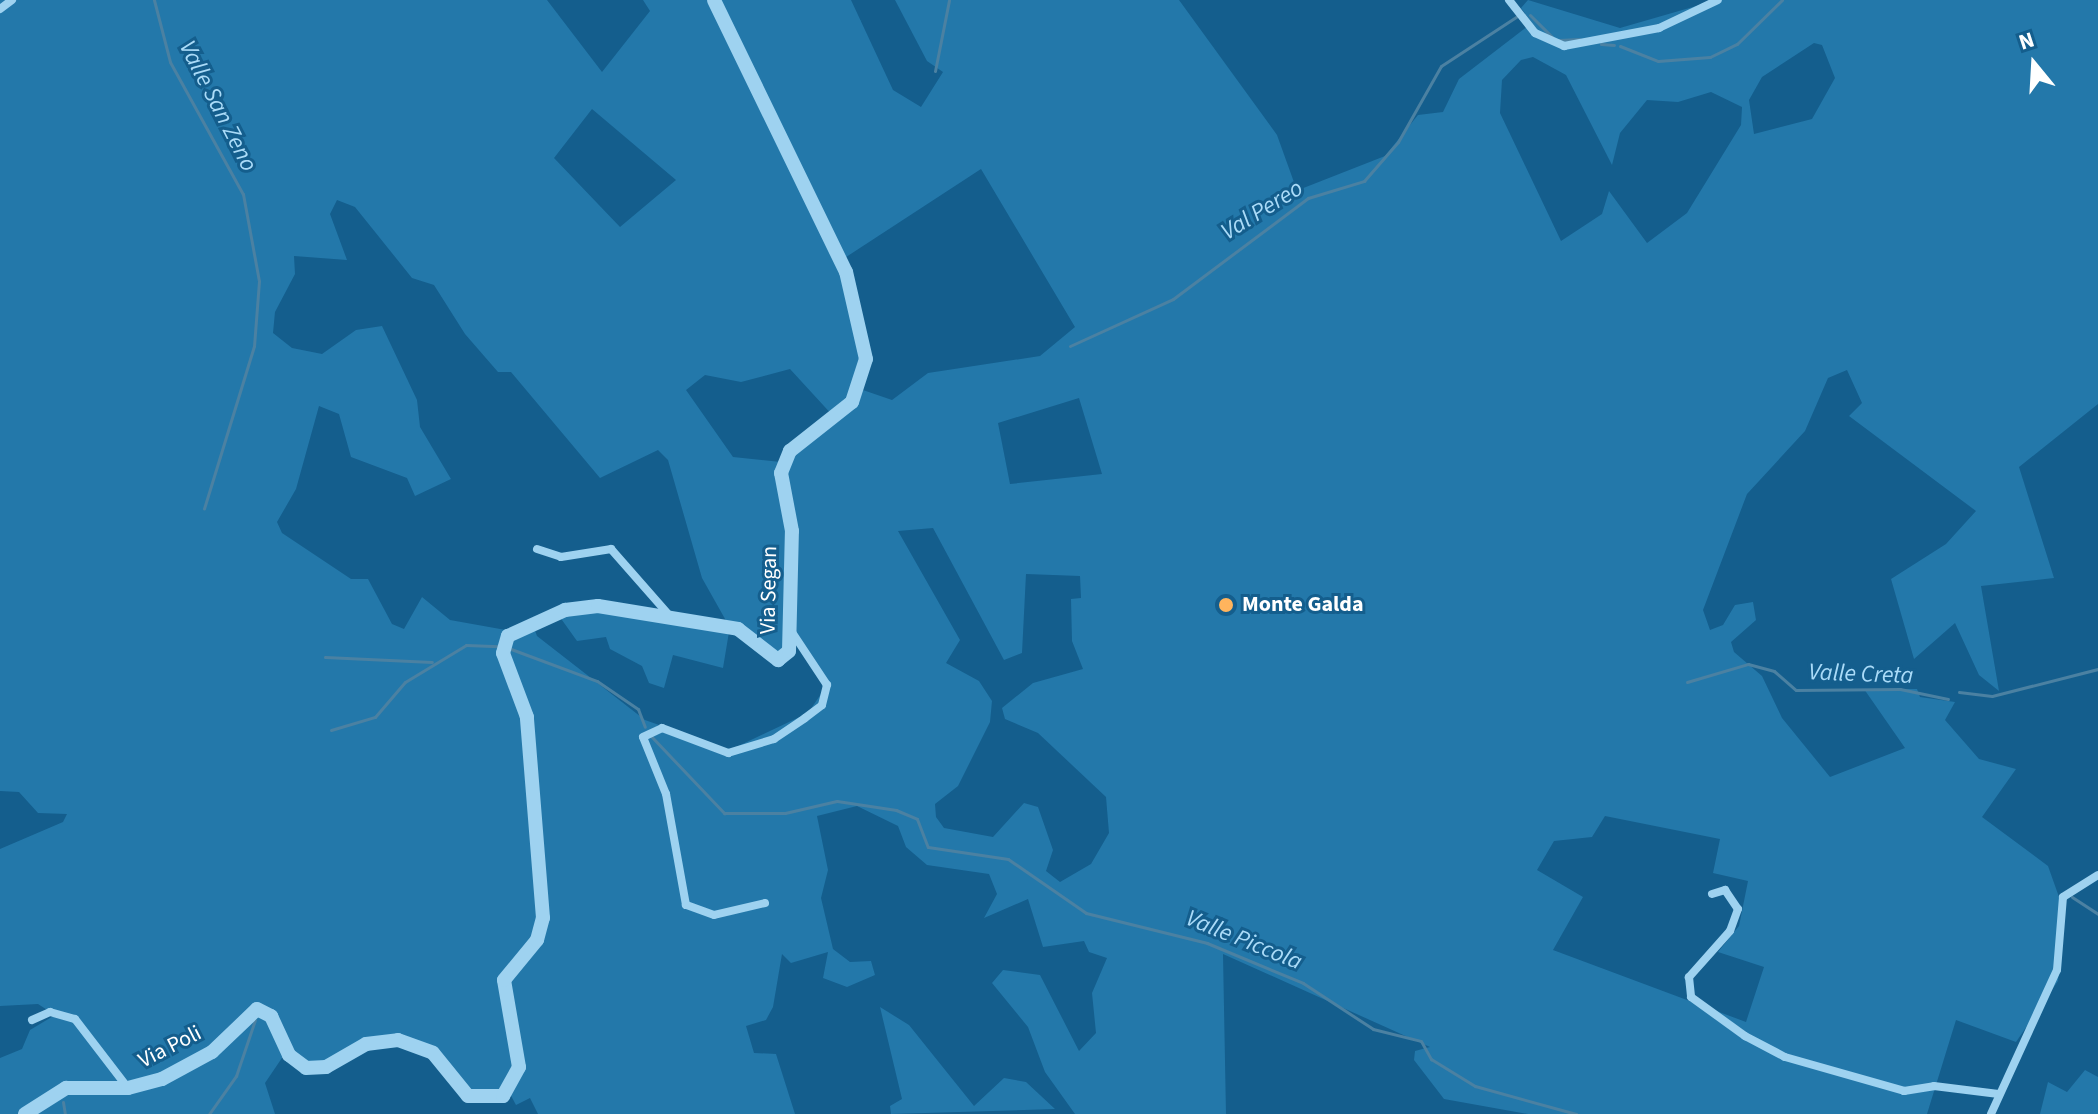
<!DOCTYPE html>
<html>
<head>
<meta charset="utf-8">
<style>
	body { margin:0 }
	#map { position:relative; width:2098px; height:1114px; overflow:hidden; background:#145e8d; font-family:"Source Sans 3",sans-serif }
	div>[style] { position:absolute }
	.green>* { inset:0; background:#2378aa }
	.stream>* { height:3px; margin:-1.5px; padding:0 1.5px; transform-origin:1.5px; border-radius:1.5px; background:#4b81a2 }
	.minor>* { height:8px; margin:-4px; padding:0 4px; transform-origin:4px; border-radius:4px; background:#9ed2f0 }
	.tertiary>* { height:14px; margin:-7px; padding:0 7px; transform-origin:7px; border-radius:7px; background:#9ed2f0 }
	.dots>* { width:22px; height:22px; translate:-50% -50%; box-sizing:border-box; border:4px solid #145e8d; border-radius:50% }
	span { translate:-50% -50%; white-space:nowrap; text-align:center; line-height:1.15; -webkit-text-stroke:6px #145e8d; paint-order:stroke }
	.street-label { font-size:22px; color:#fff }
	.poi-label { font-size:22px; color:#fff; font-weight:700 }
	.left { translate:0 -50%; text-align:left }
	.water-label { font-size:24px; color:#aadbf8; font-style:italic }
	.north { position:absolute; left:1994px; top:24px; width:80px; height:80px; -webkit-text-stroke:6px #145e8d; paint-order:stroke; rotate:342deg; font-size:22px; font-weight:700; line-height:32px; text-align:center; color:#fff }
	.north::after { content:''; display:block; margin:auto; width:28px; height:36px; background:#fff; clip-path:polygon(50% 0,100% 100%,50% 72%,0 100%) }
</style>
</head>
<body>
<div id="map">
	<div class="green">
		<i style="clip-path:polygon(evenodd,0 0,547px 0,602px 72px,650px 11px,643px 0,851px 0,893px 90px,921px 107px,943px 72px,927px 61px,895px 0,1179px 0,1277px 135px,1295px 185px,1283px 196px,1385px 156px,1418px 115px,1443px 112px,1459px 79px,1532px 23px,1521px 8px,1528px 0,1620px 28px,1717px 0,2098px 0,2098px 404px,2019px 467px,2054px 578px,1981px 586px,1999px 691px,1979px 675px,1955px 623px,1914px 659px,1891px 579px,1946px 544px,1976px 511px,1849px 416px,1862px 403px,1847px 370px,1828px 378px,1805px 431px,1747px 494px,1703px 610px,1710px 630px,1723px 625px,1735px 605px,1753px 602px,1756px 620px,1731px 642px,1734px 652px,1762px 676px,1782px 718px,1830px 777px,1905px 748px,1864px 689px,1917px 689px,1920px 697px,1955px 702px,1945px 720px,1979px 759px,2016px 769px,1982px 817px,2048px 866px,2064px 911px,2058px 981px,2016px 1042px,1956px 1020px,1927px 1114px,1528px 1114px,1444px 1099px,1414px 1060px,1415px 1051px,1430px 1047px,1223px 954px,1226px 1114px,1075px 1114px,1045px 1072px,1028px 1027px,992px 983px,1003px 970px,1040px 975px,1079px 1051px,1096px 1033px,1092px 993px,1107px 958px,1089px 952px,1084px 941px,1043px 947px,1028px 899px,984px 918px,997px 894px,989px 874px,927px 865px,906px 847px,898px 826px,857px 806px,817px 816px,828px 870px,821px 898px,833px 949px,850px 962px,871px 961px,875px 975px,847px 987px,823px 978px,828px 952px,791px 963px,782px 954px,773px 1007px,766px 1020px,746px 1026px,754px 1053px,776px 1054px,795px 1114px,538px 1114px,530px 1098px,516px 1105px,509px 1092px,470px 1097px,435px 1056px,394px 1040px,318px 1071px,286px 1052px,265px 1083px,275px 1114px,0 1114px,0 1058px,22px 1049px,30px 1030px,55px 1015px,38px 1004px,0 1006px,0 849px,63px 822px,67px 814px,38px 813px,19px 792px,0 791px,0 0,1814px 43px,1822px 45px,1835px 78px,1812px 119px,1754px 134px,1749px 100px,1762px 77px,1814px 43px,0 0,1521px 60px,1533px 57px,1566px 75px,1612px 165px,1620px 133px,1647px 100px,1678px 102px,1711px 92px,1742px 107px,1741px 125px,1687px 213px,1647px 243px,1609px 191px,1602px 214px,1561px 241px,1500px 113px,1502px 80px,1521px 60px,0 0,592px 109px,676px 180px,620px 227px,554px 158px,592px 109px,0 0,981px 169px,1075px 327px,1040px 356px,928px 373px,892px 400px,860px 389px,860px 322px,840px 261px,981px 169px,0 0,337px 200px,355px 207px,412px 278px,434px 285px,465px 334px,498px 372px,511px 372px,600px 478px,658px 450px,668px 460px,702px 578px,729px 626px,593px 607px,557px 613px,577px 641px,606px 637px,610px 649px,642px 666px,649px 683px,664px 688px,673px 655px,723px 668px,730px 626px,779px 658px,794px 631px,820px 669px,823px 691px,808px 713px,730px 750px,645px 720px,537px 636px,532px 622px,512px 631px,450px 620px,422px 597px,404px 629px,392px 624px,368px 579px,351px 579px,282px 533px,277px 522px,296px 489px,319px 406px,339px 414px,351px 457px,407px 478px,415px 496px,451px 479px,420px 427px,417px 400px,382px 326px,356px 330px,322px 354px,292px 348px,273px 333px,275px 312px,295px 274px,294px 256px,347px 260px,330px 214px,337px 200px,0 0,790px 369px,835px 418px,781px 462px,733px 457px,686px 390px,705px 375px,741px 382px,790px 369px,0 0,1079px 398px,1102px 474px,1010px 484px,998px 423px,1079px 398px,0 0,933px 528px,1004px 660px,1022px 653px,1026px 574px,1080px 576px,1081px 598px,1071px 599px,1072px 641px,1083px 669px,1033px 683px,1002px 708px,1005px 719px,1038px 733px,1106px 797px,1109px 833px,1091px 864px,1060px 882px,1046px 871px,1053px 850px,1038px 807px,1024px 803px,993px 837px,944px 828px,936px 817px,935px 804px,958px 786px,990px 722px,992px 701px,979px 681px,946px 663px,960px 640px,898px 531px,933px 528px,0 0,1605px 816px,1720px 839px,1713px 873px,1748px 881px,1739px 926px,1718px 952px,1764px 967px,1746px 1022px,1553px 950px,1583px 897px,1537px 870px,1554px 841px,1592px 837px,1605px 816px)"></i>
		<i style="clip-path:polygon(880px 1007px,909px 1025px,974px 1106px,1004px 1078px,1026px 1082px,1055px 1109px,891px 1114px,890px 1106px,902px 1099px)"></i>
		<i style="clip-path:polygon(2085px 1070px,2098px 1077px,2098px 1114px,2040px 1114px,2048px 1082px,2067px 1092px)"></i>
	</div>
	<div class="stream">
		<i style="left:154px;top:0;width:64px;rotate:75.5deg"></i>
		<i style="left:170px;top:62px;width:151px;rotate:61.1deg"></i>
		<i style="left:243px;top:194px;width:88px;rotate:79.6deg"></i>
		<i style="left:259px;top:281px;width:65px;rotate:94.4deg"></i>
		<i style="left:254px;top:346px;width:170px;rotate:107.1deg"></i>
		<i style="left:1530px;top:15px;width:31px;rotate:45deg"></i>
		<i style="left:1559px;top:40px;width:20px;rotate:-3deg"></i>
		<i style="left:1601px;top:44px;width:13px;rotate:4deg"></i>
		<i style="left:1620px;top:46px;width:41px;rotate:21.5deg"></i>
		<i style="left:1658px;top:61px;width:52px;rotate:-4.4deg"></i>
		<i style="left:1710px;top:57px;width:30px;rotate:-26deg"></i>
		<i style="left:1737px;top:44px;width:63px;rotate:-44.4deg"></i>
		<i style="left:935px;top:71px;width:72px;rotate:-78.8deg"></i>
		<i style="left:1070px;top:346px;width:113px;rotate:-24.5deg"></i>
		<i style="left:1173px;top:299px;width:169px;rotate:-36.8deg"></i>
		<i style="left:1308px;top:198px;width:59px;rotate:-16.9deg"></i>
		<i style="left:1364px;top:181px;width:52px;rotate:-48.9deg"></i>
		<i style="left:1398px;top:142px;width:87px;rotate:-60.5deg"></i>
		<i style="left:1441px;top:66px;width:90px;rotate:-33.2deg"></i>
		<i style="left:511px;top:649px;width:92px;rotate:20.4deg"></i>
		<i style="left:597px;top:681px;width:50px;rotate:34.3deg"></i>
		<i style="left:638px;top:709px;width:19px;rotate:69deg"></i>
		<i style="left:325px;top:657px;width:107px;rotate:2.7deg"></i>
		<i style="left:1687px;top:682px;width:64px;rotate:-16.4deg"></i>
		<i style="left:1748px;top:664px;width:27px;rotate:15deg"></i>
		<i style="left:1774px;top:671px;width:29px;rotate:41deg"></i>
		<i style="left:1796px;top:690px;width:104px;rotate:-0.6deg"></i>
		<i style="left:1900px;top:689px;width:49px;rotate:11.8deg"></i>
		<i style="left:1959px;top:692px;width:33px;rotate:7deg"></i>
		<i style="left:1992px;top:696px;width:109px;rotate:-14.3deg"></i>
		<i style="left:331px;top:730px;width:46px;rotate:-16.5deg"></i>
		<i style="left:375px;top:717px;width:46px;rotate:-49.4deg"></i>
		<i style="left:405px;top:682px;width:71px;rotate:-31.2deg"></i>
		<i style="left:466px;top:645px;width:33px;rotate:2deg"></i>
		<i style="left:650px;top:735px;width:108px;rotate:46.5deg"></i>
		<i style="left:724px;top:813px;width:61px"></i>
		<i style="left:785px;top:813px;width:53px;rotate:-13deg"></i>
		<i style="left:837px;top:801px;width:60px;rotate:8.7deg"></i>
		<i style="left:896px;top:810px;width:23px;rotate:23deg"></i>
		<i style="left:917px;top:819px;width:30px;rotate:69deg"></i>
		<i style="left:928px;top:847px;width:81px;rotate:8.5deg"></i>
		<i style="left:1008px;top:859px;width:95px;rotate:34.7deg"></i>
		<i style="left:1086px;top:913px;width:125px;rotate:13.9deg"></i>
		<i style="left:1207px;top:943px;width:104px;rotate:22.6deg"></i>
		<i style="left:1303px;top:983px;width:84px;rotate:33.3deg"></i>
		<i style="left:1373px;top:1029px;width:49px;rotate:14deg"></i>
		<i style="left:1421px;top:1041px;width:21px;rotate:61deg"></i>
		<i style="left:1431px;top:1059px;width:52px;rotate:31.5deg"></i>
		<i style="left:1475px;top:1086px;width:105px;rotate:15.5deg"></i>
		<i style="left:2072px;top:897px;width:31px;rotate:33deg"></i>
		<i style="left:63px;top:1102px;width:12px;rotate:81deg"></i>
		<i style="left:209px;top:1114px;width:47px;rotate:-54.6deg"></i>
		<i style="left:236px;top:1076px;width:59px;rotate:-71.3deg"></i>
	</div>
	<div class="minor">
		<i style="left:1509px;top:0;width:42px;rotate:51.8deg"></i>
		<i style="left:1535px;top:33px;width:32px;rotate:24deg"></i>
		<i style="left:1564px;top:46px;width:97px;rotate:-10.7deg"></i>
		<i style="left:1659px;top:28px;width:65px;rotate:-25.4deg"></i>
		<i style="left:0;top:9px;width:15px;rotate:-37deg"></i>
		<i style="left:537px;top:549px;width:25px;rotate:18deg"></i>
		<i style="left:561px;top:557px;width:51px;rotate:-9.1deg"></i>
		<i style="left:611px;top:549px;width:88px;rotate:48.7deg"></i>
		<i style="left:1712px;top:894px;width:14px;rotate:-17deg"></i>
		<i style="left:1725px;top:890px;width:23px;rotate:56deg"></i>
		<i style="left:1738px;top:909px;width:23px;rotate:110deg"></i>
		<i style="left:1730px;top:931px;width:62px;rotate:131.7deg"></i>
		<i style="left:1689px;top:977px;width:20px;rotate:84deg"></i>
		<i style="left:1691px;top:997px;width:67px;rotate:35.8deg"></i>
		<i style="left:1745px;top:1036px;width:45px;rotate:27.7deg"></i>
		<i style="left:1785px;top:1057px;width:124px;rotate:15.9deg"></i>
		<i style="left:1904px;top:1091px;width:30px;rotate:-9deg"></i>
		<i style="left:1934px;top:1086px;width:65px;rotate:7deg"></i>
		<i style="left:765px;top:903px;width:52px;rotate:166.8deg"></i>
		<i style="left:714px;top:915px;width:30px;rotate:-160deg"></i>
		<i style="left:686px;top:905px;width:113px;rotate:-100.2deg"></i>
		<i style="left:666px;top:794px;width:61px;rotate:-112deg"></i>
		<i style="left:643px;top:737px;width:21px;rotate:-25deg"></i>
		<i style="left:662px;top:728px;width:71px;rotate:20.7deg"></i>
		<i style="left:728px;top:753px;width:48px;rotate:-16.9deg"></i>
		<i style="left:774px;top:739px;width:37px;rotate:-34deg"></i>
		<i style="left:805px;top:718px;width:21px;rotate:-37deg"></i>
		<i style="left:822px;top:705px;width:21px;rotate:-76deg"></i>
		<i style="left:827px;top:685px;width:67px;rotate:-123.5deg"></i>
		<i style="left:32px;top:1020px;width:20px;rotate:-24deg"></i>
		<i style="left:50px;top:1012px;width:26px;rotate:16deg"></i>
		<i style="left:75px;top:1019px;width:87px;rotate:52.5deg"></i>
		<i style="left:1991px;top:1114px;width:158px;rotate:-65.4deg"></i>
		<i style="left:2057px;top:970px;width:73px;rotate:-85.3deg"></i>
		<i style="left:2063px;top:897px;width:41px;rotate:-32.2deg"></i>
	</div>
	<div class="tertiary">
		<i style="left:25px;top:1114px;width:49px;rotate:-32.4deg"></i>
		<i style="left:66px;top:1088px;width:62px"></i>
		<i style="left:128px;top:1088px;width:35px;rotate:-15deg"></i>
		<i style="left:162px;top:1079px;width:57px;rotate:-28.4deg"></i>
		<i style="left:212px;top:1052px;width:62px;rotate:-43.7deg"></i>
		<i style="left:257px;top:1009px;width:16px;rotate:27deg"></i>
		<i style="left:271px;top:1016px;width:43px;rotate:65.2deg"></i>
		<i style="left:289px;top:1055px;width:21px;rotate:37deg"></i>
		<i style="left:306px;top:1068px;width:20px;rotate:-3deg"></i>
		<i style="left:326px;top:1067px;width:46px;rotate:-29.9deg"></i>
		<i style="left:366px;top:1044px;width:32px;rotate:-7deg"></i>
		<i style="left:398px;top:1040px;width:37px;rotate:20deg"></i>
		<i style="left:433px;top:1053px;width:55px;rotate:50.9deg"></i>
		<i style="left:468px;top:1096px;width:35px"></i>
		<i style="left:503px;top:1096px;width:33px;rotate:-61deg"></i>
		<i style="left:519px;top:1067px;width:88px;rotate:-99.8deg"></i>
		<i style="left:504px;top:980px;width:52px;rotate:-50.5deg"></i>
		<i style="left:537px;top:940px;width:23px;rotate:-75deg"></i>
		<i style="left:543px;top:918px;width:202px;rotate:-94.6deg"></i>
		<i style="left:527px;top:717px;width:68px;rotate:-110.6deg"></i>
		<i style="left:503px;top:653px;width:18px;rotate:-74deg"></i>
		<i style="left:508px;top:636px;width:63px;rotate:-24.5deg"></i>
		<i style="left:565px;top:610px;width:33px;rotate:-7deg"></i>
		<i style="left:598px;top:606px;width:142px;rotate:9.3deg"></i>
		<i style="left:738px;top:629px;width:51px;rotate:37.8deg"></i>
		<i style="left:778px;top:660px;width:14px;rotate:-39deg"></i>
		<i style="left:789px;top:651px;width:120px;rotate:-88.6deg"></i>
		<i style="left:792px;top:531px;width:59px;rotate:-100.7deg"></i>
		<i style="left:781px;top:473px;width:24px;rotate:-68deg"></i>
		<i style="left:790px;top:451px;width:79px;rotate:-38.3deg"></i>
		<i style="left:852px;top:402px;width:45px;rotate:-72deg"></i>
		<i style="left:866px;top:359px;width:89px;rotate:-102.9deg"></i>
		<i style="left:846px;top:272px;width:302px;rotate:-115.9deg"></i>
	</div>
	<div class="dots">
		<i style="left:1226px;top:605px;background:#ffb45d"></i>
	</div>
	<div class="street-label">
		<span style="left:769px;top:590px;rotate:-89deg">Via Segan</span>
		<span style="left:170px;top:1047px;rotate:-27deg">Via Poli</span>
	</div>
	<div class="poi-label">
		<span class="left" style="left:1242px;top:605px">Monte Galda</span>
	</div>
	<div class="water-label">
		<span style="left:218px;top:106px;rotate:63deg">Valle San Zeno</span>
		<span style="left:1262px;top:210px;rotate:-32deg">Val Pereo</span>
		<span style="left:1861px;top:674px;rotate:2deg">Valle Creta</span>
		<span style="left:1244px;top:940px;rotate:22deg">Valle Piccola</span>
	</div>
	<div class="north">N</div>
</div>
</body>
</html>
